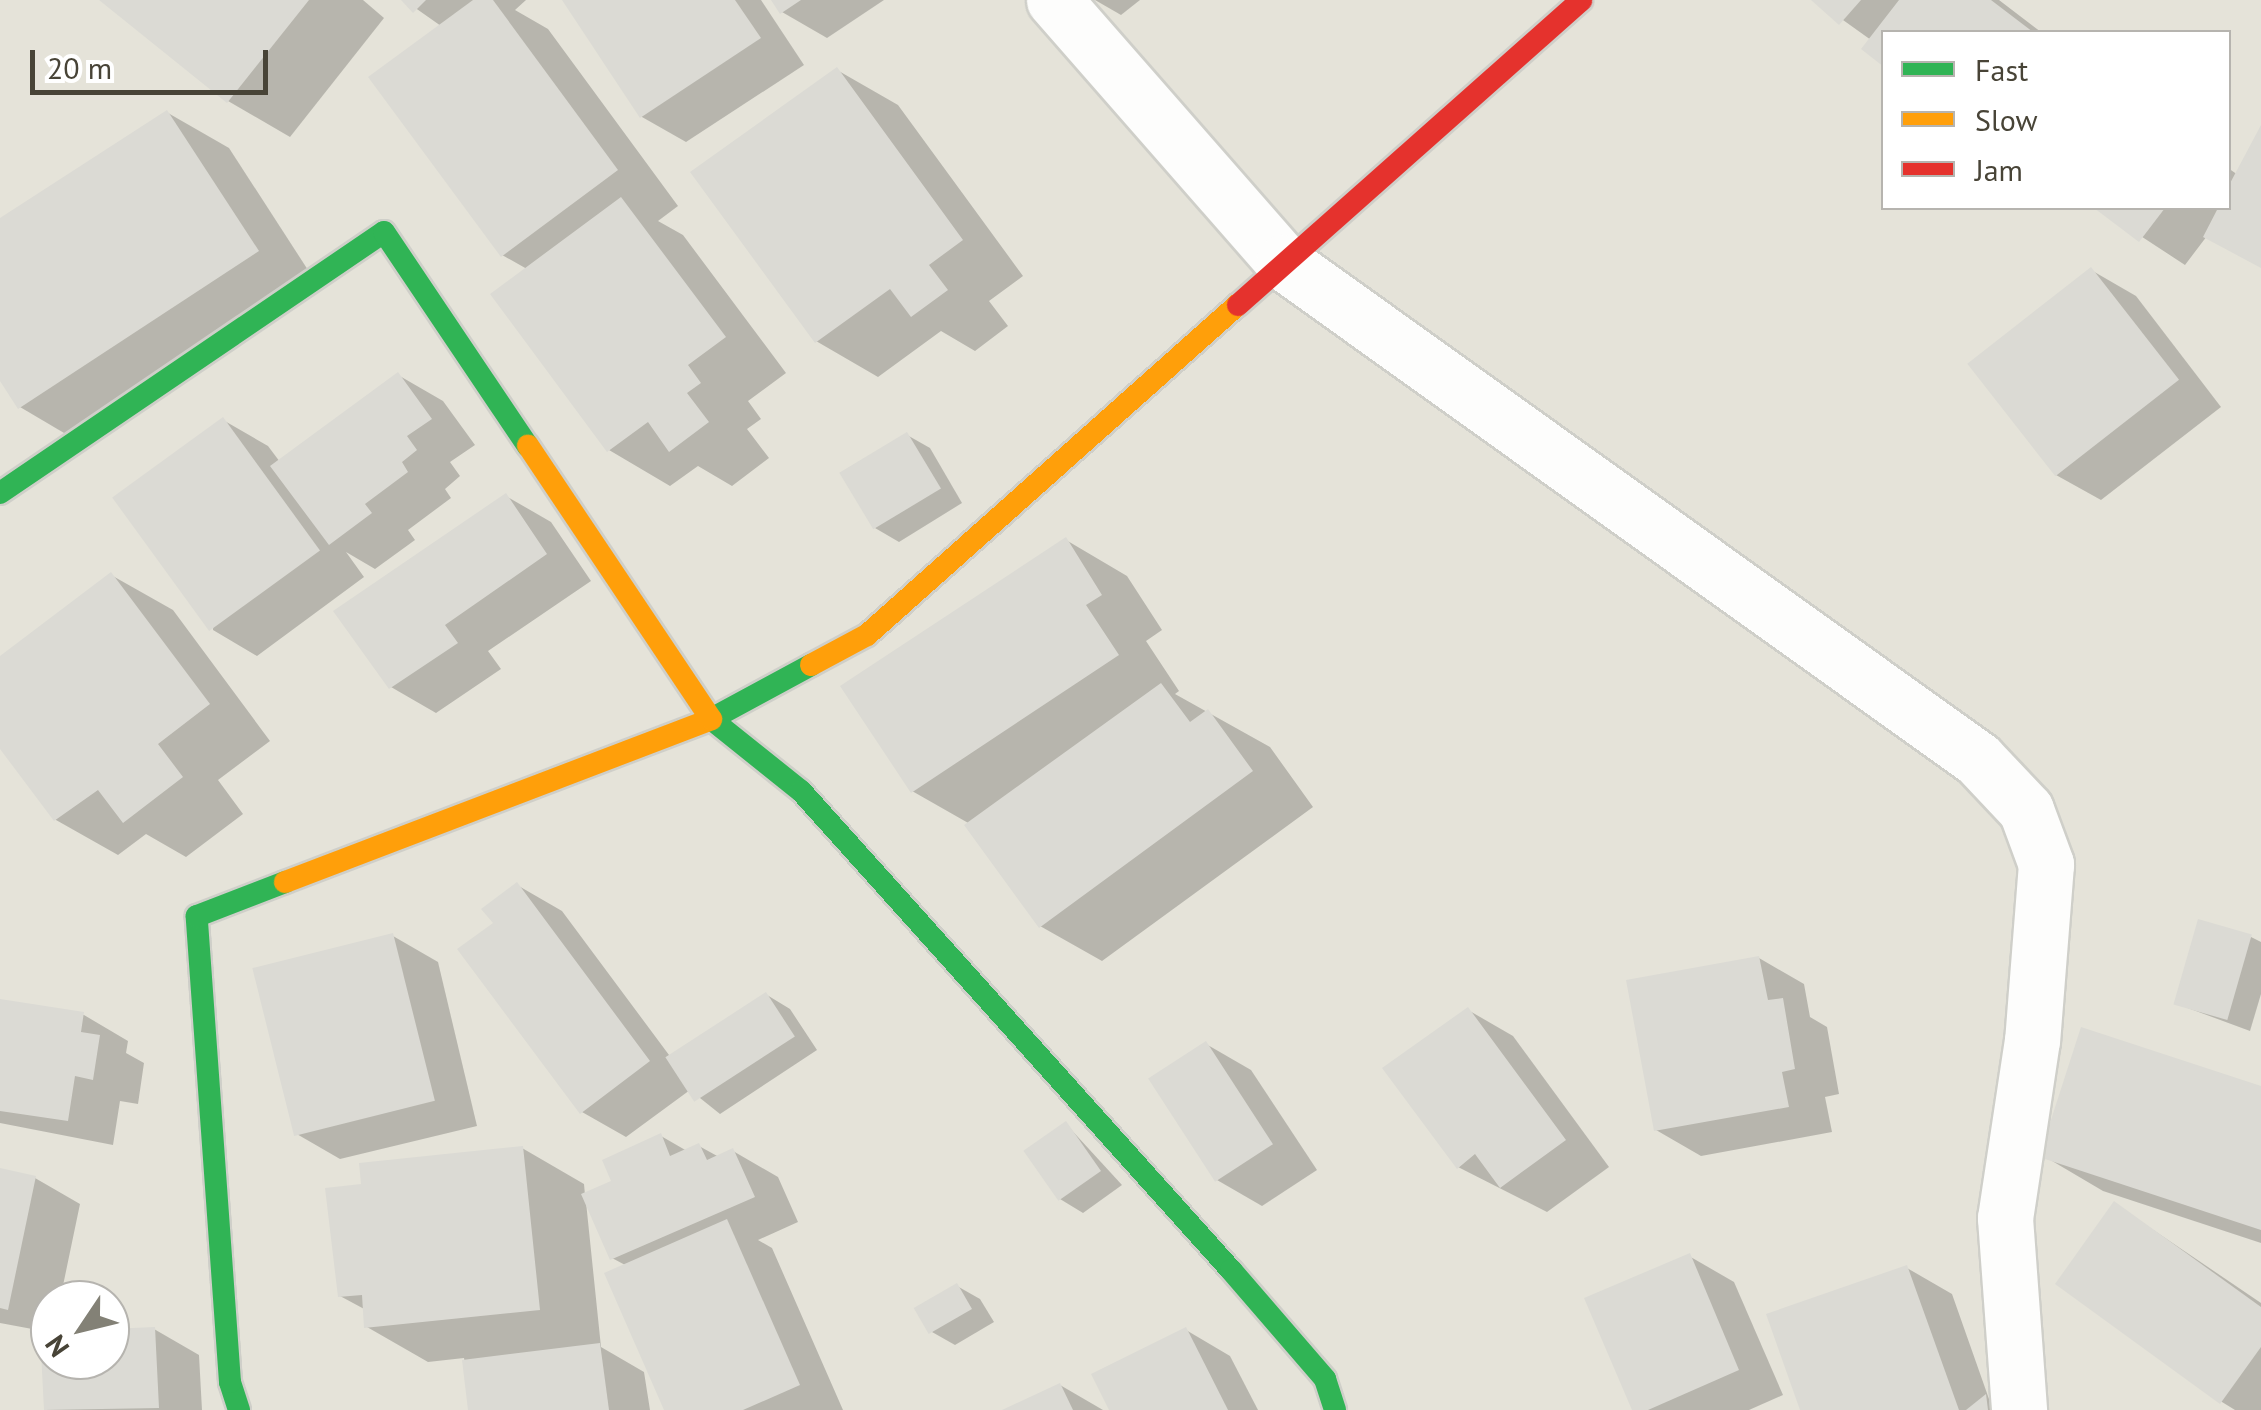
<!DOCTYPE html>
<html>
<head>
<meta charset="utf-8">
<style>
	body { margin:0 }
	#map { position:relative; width:2261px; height:1410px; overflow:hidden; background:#f1f1ec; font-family:"PT Sans",sans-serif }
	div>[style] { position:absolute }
	.residential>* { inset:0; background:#e5e3d9 }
	.shadow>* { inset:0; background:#0003 }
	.building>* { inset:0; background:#dbdad4; transform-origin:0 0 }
	.roads { filter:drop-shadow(2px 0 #cfcfc9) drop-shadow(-2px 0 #cfcfc9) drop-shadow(0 2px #cfcfc9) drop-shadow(0 -2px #cfcfc9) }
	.street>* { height:55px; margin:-27.5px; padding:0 27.5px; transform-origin:27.5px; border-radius:27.5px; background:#fdfdfc }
	.fast>* { height:22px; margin:-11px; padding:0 11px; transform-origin:11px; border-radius:11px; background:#30b455 }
	.slow>* { height:22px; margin:-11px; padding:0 11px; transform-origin:11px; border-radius:11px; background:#ff9f0a }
	.jam>* { height:22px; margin:-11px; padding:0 11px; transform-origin:11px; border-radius:11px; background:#e5322d }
	span { translate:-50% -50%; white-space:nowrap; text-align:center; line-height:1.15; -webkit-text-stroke:8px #fff; paint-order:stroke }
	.legend { position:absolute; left:1881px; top:30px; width:350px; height:180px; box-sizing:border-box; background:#fff; border:2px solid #b6b4af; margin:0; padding:12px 18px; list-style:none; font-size:30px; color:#484437 }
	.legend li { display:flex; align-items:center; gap:20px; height:50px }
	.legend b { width:50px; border:2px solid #b6b4af }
	.north { position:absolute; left:30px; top:1280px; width:100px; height:100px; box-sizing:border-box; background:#fff; border:2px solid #b6b4af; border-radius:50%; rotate:235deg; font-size:28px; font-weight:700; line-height:40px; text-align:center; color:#484437 }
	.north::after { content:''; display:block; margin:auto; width:35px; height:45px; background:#838176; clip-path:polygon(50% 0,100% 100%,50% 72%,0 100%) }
	.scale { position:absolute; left:30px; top:50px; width:238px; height:45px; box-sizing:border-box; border:5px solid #484437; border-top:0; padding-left:12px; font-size:30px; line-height:35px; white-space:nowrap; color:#484437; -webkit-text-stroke:8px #fff; paint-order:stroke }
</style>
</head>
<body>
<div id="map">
	<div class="residential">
		<i style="clip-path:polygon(evenodd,0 0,2261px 0,2261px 1410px,0 1410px,0 0,1884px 32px,2228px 32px,2228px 208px,1884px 208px,1884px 32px,0 0,50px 1300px,110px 1300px,110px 1360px,50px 1360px,50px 1300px)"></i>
	</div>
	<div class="shadow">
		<i style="clip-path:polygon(103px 0,363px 0,384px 18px,290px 137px,228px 101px)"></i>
		<i style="clip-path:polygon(404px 0,526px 0,515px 10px,548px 29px,678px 206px,658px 221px,683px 235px,786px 373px,748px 401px,761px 419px,747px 429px,769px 458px,732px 486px,698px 466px,670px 486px,609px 450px,527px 269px,502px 255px,441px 26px)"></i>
		<i style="clip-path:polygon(565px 0,761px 0,804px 65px,686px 142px,642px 117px)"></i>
		<i style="clip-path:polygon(774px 0,884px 0,827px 38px,782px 12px)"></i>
		<i style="clip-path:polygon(1095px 0,1140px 0,1121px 15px)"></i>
		<i style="clip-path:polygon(1815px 0,1999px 0,2041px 32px,1884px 32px,1871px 40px)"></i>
		<i style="clip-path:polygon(837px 70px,898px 105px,1023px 276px,989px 301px,1008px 326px,975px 351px,941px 331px,878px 377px,816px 341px)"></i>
		<i style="clip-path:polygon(168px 113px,229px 148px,319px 287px,81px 443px,20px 407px,0 377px,0 221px)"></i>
		<i style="clip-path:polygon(2261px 131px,2261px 267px,2207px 236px,2185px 265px,2098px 208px,2228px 208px,2228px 168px,2238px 175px)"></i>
		<i style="clip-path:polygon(2091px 270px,2136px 296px,2221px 407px,2101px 500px,2056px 475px)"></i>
		<i style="clip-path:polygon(398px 375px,443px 401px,475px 445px,450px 462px,460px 476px,445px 489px,451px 498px,408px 530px,415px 540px,375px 569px,346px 552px,364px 577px,257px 656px,213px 630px,223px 420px,268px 446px,280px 462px)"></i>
		<i style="clip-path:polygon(907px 435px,930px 448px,962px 503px,899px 542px,875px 528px)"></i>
		<i style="clip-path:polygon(506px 496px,551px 522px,591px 581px,488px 651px,501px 669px,436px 713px,391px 687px)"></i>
		<i style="clip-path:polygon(1066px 540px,1127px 576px,1162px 630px,1146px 641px,1179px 691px,1175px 694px,1270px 747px,1313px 807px,1102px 961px,1040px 926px,970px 824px,912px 791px)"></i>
		<i style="clip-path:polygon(111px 575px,173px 610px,270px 741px,218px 780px,243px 814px,186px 857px,146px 834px,118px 855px,56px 820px,0 745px,0 659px)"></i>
		<i style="clip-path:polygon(517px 885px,562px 911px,672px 1059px,767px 995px,790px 1009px,817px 1050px,720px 1114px,690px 1090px,626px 1137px,582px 1112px,496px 923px)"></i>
		<i style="clip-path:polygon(393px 936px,438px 962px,477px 1126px,340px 1159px,295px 1133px)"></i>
		<i style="clip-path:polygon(2251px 937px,2261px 942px,2261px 994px,2250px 1031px,2177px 1004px)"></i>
		<i style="clip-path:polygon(1759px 958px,1804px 984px,1810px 1017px,1827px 1027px,1839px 1094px,1825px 1097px,1832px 1132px,1701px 1156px,1656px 1130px)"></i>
		<i style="clip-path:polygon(0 1002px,84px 1015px,128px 1041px,126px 1053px,144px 1063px,138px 1104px,120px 1101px,113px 1145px,0 1123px)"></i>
		<i style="clip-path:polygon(1468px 1010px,1513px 1036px,1609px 1167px,1547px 1212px,1458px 1167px)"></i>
		<i style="clip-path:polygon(1206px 1044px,1251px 1070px,1317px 1170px,1262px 1206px,1217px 1180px)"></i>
		<i style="clip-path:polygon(2261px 1089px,2261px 1243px,2103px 1191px,2042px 1155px)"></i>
		<i style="clip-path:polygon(1066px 1124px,1122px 1185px,1083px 1213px,1060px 1199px)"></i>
		<i style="clip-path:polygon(661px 1136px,687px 1151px,699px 1146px,719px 1157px,733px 1151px,778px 1177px,798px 1222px,758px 1240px,772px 1248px,843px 1410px,667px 1410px,627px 1266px,612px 1258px,586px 1202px,601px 1347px,644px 1372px,650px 1410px,471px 1410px,464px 1358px,428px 1362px,367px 1327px,366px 1310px,340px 1296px,364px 1186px,522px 1148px,584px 1184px,585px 1195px,614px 1182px)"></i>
		<i style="clip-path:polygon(0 1171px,35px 1178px,80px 1204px,60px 1300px,50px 1300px,50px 1360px,110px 1360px,110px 1331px,154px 1329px,199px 1355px,202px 1410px,47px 1410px,43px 1331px,0 1323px)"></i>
		<i style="clip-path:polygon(2115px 1204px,2261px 1303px,2261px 1410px,2235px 1410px,2222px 1402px,2058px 1284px)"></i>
		<i style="clip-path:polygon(1689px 1256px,1734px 1282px,1783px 1395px,1749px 1410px,1635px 1410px)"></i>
		<i style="clip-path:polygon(1907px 1268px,1952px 1294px,1989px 1399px,2009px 1410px,1803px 1410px)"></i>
		<i style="clip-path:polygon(957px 1286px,980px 1299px,994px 1322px,955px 1345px,932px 1332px)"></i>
		<i style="clip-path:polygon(1186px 1330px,1230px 1356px,1258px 1410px,1112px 1410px)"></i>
		<i style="clip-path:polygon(1060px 1385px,1103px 1410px,1008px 1410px)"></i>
	</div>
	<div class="building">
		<i style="clip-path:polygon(99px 0,309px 0,227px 103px)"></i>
		<i style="clip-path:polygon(401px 0,426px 0,413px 13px)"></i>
		<i style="clip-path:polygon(473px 0,493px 0,618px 170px,501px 257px,368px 77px)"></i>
		<i style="clip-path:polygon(562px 0,735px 0,761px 38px,640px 118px)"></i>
		<i style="clip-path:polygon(771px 0,801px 0,780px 14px)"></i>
		<i style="clip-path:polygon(1811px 0,1861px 0,1839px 25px)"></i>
		<i style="clip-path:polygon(1899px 0,1991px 0,2033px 32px,1884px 32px,1884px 67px,1861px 49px)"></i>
		<i style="clip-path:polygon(837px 67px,963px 240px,929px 265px,948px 290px,911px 317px,890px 289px,815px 343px,690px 172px)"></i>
		<i style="clip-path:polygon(167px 110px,259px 251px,18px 409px,0 381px,0 218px)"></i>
		<i style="clip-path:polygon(2261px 125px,2261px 268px,2203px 237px,2218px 208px,2228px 208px,2228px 187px)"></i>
		<i style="clip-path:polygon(621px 197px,726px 337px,688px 365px,701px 383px,687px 393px,709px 422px,669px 452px,648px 422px,607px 452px,490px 294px)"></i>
		<i style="clip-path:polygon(2094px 208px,2165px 208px,2139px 242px)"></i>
		<i style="left:2091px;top:267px;width:143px;height:157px;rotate:52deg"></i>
		<i style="clip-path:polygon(398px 372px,432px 419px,407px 436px,417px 450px,402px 462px,408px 472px,365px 504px,372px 513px,329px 545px,270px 466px)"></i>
		<i style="left:223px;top:417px;width:165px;height:137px;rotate:54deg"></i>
		<i style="left:907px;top:432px;width:66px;height:79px;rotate:59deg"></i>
		<i style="clip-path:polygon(506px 493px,547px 554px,445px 625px,458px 643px,389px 689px,333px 611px)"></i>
		<i style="clip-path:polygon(1066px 537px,1102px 595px,1086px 605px,1119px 655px,911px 793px,840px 686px)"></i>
		<i style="clip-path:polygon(111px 572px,210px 704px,158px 744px,183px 777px,123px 823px,98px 790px,54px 821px,0 749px,0 656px)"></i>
		<i style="clip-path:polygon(1161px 683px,1190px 722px,1208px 709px,1253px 771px,1039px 928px,964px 825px)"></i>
		<i style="clip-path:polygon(517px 882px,650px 1061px,580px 1114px,457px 949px,493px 923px,481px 909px)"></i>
		<i style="left:2198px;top:919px;width:56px;height:89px;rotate:16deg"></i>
		<i style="left:393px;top:933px;width:173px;height:145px;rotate:76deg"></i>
		<i style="clip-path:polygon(1759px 956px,1768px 1000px,1783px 998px,1795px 1069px,1782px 1072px,1789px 1107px,1654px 1131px,1626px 980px)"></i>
		<i style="left:766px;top:992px;width:53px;height:120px;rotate:57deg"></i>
		<i style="clip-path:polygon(0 999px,84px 1012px,81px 1032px,100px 1035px,93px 1080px,75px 1076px,68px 1121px,0 1111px)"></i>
		<i style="clip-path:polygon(1468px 1007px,1566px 1140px,1500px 1188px,1475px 1154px,1457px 1169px,1382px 1068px)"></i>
		<i style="clip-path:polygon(2081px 1027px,2261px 1086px,2261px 1230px,2039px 1157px)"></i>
		<i style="left:1206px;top:1041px;width:123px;height:69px;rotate:57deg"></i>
		<i style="left:1066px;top:1121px;width:61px;height:52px;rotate:55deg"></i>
		<i style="clip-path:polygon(661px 1133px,670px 1156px,699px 1143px,707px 1160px,733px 1148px,755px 1197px,610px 1260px,581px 1194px,611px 1181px,602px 1160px)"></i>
		<i style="clip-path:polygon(523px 1146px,540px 1310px,364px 1328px,362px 1295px,338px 1297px,325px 1188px,361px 1184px,359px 1163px)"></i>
		<i style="clip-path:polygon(0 1168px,36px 1176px,8px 1310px,0 1308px)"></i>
		<i style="clip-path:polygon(2114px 1201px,2261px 1307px,2261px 1347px,2220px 1404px,2055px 1284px)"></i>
		<i style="clip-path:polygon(727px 1219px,800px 1385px,743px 1410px,664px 1410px,604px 1273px)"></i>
		<i style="clip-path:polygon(1690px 1253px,1739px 1370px,1648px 1410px,1632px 1410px,1584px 1298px)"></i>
		<i style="clip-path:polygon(1907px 1265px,1959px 1410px,1800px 1410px,1766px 1314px)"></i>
		<i style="left:957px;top:1283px;width:30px;height:50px;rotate:60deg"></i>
		<i style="clip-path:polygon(155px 1327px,159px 1408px,44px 1410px,40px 1332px,50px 1332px,50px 1360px,110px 1360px,110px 1329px)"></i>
		<i style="clip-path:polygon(1186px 1327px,1228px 1410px,1109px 1410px,1091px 1374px)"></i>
		<i style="clip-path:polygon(600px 1343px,609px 1410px,468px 1410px,462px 1360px)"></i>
		<i style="clip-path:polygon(1060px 1383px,1073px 1410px,1002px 1410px)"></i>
		<i style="clip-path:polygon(1986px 1394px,1988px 1410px,1966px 1410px)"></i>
	</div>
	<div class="roads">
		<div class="street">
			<i style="left:1054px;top:0;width:348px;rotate:48.8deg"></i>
			<i style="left:1283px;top:262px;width:854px;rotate:35.57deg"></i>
			<i style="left:1978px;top:759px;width:70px;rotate:46.7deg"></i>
			<i style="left:2026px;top:810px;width:58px;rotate:69.7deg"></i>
			<i style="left:2046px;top:864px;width:177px;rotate:94.5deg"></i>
			<i style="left:2032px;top:1040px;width:180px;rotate:98.6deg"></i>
			<i style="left:2005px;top:1218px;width:193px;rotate:85.8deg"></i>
		</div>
		<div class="fast">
			<i style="left:0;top:493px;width:464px;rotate:-34.2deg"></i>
			<i style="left:384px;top:232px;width:258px;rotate:56.1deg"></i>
			<i style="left:811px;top:665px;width:114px;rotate:151.6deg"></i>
			<i style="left:711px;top:719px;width:115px;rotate:38.7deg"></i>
			<i style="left:801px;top:791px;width:644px;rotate:48.09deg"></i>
			<i style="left:1231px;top:1270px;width:144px;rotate:49.2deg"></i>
			<i style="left:1325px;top:1379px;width:33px;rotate:72deg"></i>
			<i style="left:239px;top:1410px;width:29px;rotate:-108deg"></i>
			<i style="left:230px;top:1382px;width:467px;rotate:-94.1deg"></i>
			<i style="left:197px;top:916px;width:94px;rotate:-21.1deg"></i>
		</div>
		<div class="slow">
			<i style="left:811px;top:665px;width:64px;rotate:-28.2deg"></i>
			<i style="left:867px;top:635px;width:497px;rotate:-41.7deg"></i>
			<i style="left:285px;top:882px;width:456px;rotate:-20.9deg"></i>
			<i style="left:711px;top:719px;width:329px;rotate:-123.8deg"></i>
		</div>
		<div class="jam">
			<i style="left:1238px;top:305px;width:459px;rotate:-41.6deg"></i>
		</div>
	</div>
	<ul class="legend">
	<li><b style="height:12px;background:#30b455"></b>Fast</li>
	<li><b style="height:12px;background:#ff9f0a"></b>Slow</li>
	<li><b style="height:12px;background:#e5322d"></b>Jam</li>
	</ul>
	<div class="north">N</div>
	<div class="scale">20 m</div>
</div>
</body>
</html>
